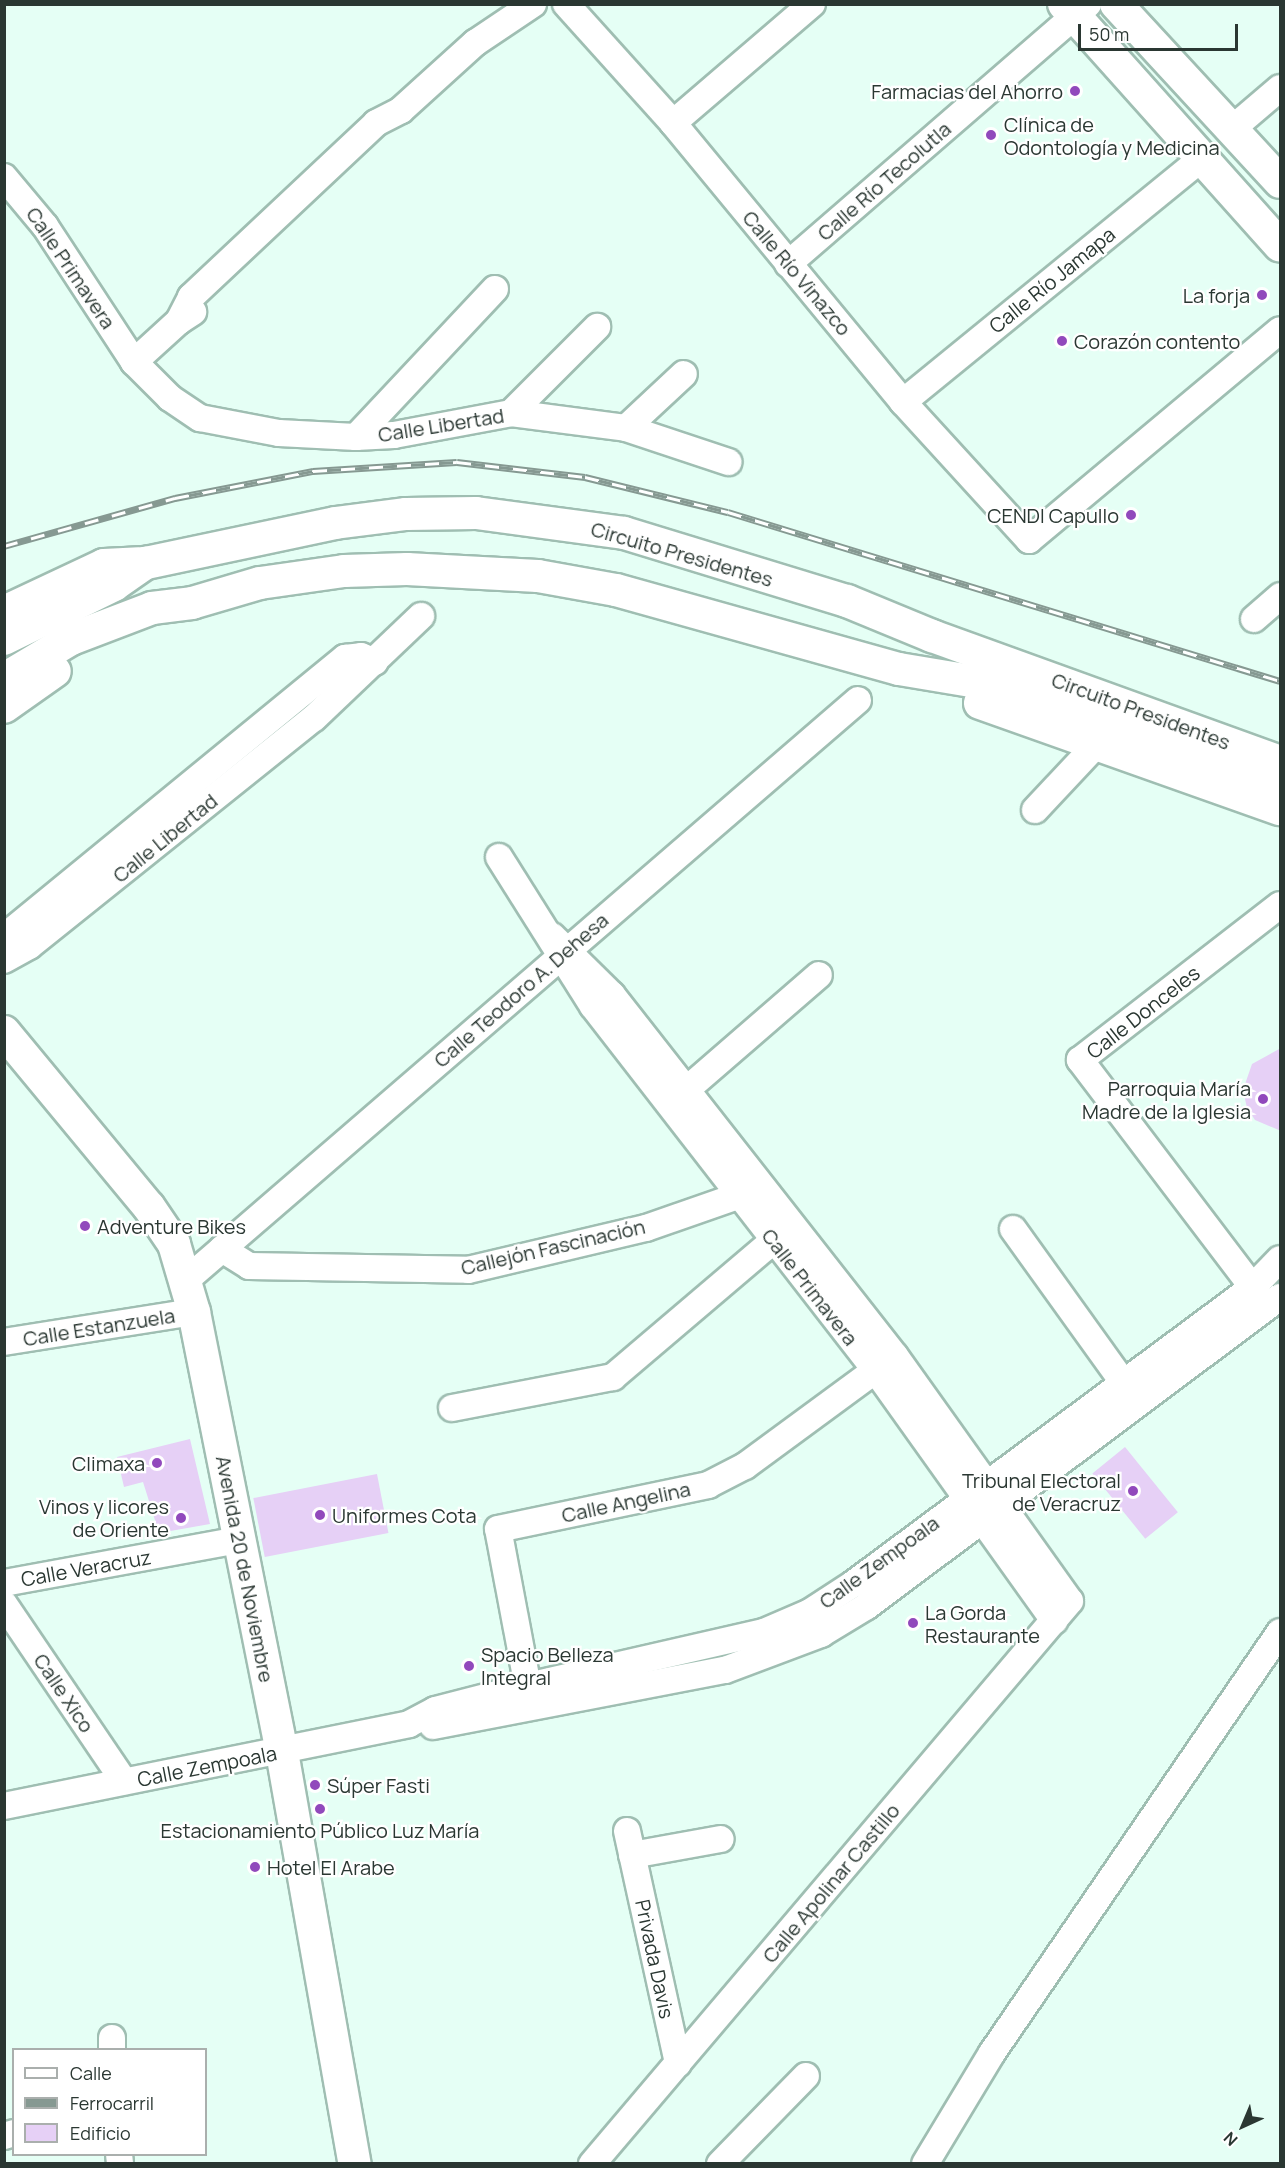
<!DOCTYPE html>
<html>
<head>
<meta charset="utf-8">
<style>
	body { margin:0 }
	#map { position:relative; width:1285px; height:2168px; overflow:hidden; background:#e5fff5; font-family:Manrope,sans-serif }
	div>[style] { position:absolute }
	.building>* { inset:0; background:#e6d0f6; transform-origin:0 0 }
	.roads { filter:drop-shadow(2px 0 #9fbeb2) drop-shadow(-2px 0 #9fbeb2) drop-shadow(0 2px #9fbeb2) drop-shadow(0 -2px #9fbeb2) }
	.minor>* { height:26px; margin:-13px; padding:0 13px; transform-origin:13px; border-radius:13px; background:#fff }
	.major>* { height:32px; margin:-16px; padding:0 16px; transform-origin:16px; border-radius:16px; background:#fff }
	.rail>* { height:7px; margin-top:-3.5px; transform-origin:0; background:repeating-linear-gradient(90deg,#fff 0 14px,#869992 0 28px); box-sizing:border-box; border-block:2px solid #869992 }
	.dots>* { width:16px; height:16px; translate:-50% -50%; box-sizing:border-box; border:3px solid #fff; border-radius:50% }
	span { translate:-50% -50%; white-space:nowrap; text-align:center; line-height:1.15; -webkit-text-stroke:4.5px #fff; paint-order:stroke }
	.poi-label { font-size:20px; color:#2a3732 }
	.right { translate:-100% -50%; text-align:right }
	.left { translate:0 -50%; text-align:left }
	.street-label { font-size:20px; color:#2a3732 }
	.frame { position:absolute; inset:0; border:6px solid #2a3732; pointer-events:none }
	.legend { position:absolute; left:12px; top:2048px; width:195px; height:108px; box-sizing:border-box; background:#fff; border:2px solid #aaafad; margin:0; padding:8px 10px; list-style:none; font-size:18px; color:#2a3732 }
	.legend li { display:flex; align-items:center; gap:12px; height:30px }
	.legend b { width:30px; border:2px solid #aaafad }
	.north { position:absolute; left:1213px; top:2096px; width:60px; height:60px; -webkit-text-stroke:4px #fff; paint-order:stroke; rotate:224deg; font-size:16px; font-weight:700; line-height:24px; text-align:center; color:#2a3732 }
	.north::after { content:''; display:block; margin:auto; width:21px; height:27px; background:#2a3732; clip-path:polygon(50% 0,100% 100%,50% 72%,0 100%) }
	.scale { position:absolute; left:1078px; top:24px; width:160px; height:27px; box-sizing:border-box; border:3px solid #2a3732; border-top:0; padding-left:8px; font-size:18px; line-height:21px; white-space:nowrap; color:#2a3732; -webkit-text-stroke:4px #fff; paint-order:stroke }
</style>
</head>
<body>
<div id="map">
	<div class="building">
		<i style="clip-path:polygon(1281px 1048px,1281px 1131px,1255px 1120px,1247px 1108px,1243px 1090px,1252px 1064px)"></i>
		<i style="clip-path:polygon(190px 1439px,210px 1524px,159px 1533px,143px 1482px,124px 1487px,117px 1457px)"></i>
		<i style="left:1125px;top:1447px;width:84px;height:42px;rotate:51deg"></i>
		<i style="left:377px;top:1474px;width:60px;height:126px;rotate:79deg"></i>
	</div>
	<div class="roads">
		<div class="minor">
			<i style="left:566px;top:4px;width:160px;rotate:48deg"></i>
			<i style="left:673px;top:123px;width:362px;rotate:50.5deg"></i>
			<i style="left:903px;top:402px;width:187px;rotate:47.6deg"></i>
			<i style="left:1029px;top:540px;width:327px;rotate:-39.9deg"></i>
			<i style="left:673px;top:123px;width:183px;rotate:-40.6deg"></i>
			<i style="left:1232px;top:129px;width:63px;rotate:-40.5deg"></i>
			<i style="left:4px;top:177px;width:64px;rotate:50.1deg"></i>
			<i style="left:45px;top:226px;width:163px;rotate:56.8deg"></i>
			<i style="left:134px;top:362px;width:51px;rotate:45deg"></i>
			<i style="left:170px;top:398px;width:36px;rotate:34deg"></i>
			<i style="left:200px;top:418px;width:80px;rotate:10.8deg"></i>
			<i style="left:279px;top:433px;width:77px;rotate:3deg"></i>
			<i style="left:356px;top:437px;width:38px;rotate:-3deg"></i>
			<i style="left:394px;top:435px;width:119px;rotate:-10.6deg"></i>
			<i style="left:511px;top:413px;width:116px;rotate:7.4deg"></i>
			<i style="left:626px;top:428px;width:108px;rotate:18.4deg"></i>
			<i style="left:788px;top:264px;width:397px;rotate:-40.9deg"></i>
			<i style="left:179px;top:321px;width:27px;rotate:-63deg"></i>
			<i style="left:191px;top:297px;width:254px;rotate:-43.2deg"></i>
			<i style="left:376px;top:123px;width:28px;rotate:-27deg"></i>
			<i style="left:401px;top:110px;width:100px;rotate:-42.2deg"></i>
			<i style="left:475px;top:43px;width:70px;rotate:-33.9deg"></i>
			<i style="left:134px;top:362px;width:61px;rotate:-42.3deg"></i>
			<i style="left:179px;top:321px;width:17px;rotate:-33deg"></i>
			<i style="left:903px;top:402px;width:385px;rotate:-39.2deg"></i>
			<i style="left:511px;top:413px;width:122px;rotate:-45deg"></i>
			<i style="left:626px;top:428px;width:79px;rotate:-43deg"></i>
			<i style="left:356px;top:437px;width:203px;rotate:-46.8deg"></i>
			<i style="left:1254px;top:619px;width:35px;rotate:-41deg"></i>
			<i style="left:1035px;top:810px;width:91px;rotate:-46.8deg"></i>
			<i style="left:499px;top:857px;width:176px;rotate:57.8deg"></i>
			<i style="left:593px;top:1006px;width:462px;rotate:52.2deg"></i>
			<i style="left:876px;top:1371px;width:307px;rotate:54.5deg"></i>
			<i style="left:552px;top:936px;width:84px;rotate:44.5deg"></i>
			<i style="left:612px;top:995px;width:459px;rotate:51.9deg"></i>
			<i style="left:895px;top:1356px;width:301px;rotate:54.5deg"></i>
			<i style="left:1070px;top:1601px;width:739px;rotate:130.33deg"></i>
			<i style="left:4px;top:937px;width:441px;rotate:-39.3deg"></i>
			<i style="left:345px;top:658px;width:16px;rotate:-7deg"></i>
			<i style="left:361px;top:656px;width:15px;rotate:23deg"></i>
			<i style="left:4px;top:960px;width:29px;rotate:-29deg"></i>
			<i style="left:29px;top:946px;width:365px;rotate:-38.7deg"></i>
			<i style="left:314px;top:718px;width:148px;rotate:-43.6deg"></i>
			<i style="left:685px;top:1091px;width:177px;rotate:-40.9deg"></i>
			<i style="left:1013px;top:1229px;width:188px;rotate:54.3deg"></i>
			<i style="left:222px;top:1249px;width:32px;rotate:32deg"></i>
			<i style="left:249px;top:1266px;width:219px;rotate:1deg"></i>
			<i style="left:468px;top:1270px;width:183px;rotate:-13.3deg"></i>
			<i style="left:646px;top:1228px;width:101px;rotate:-19.2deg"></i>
			<i style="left:185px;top:1281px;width:889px;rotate:-40.8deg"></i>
			<i style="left:1263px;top:1301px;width:303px;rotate:-127.2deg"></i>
			<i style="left:1080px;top:1060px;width:253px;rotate:-37.8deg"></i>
			<i style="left:4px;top:1342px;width:192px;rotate:-9deg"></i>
			<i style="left:452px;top:1408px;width:164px;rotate:-10.9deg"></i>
			<i style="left:613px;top:1377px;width:228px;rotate:-40.4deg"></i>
			<i style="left:4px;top:1583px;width:238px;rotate:-10.4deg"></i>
			<i style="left:4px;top:1604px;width:214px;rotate:55.9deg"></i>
			<i style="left:531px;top:1703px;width:177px;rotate:-100.7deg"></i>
			<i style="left:498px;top:1529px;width:215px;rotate:-11.8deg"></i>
			<i style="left:708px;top:1485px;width:42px;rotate:-27.2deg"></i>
			<i style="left:745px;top:1466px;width:177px;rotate:-36.3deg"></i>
			<i style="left:433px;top:1726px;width:297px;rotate:-10.9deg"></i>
			<i style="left:725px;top:1670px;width:103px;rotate:-20.6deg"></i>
			<i style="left:821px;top:1634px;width:54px;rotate:-31.3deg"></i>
			<i style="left:867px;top:1606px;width:516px;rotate:-36.8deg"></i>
			<i style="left:4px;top:1806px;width:413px;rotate:-11.4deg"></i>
			<i style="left:409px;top:1724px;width:30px;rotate:-28deg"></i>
			<i style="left:435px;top:1710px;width:96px;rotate:-14.5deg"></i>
			<i style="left:528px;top:1686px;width:242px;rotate:-12.9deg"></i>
			<i style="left:764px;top:1632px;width:50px;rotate:-23.5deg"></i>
			<i style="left:810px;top:1612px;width:51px;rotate:-33.1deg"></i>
			<i style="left:853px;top:1584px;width:497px;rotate:-36.6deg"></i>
			<i style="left:1252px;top:1288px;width:40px;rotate:-46deg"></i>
			<i style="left:627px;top:1831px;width:238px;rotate:77.6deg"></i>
			<i style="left:632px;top:1855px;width:90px;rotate:-10.2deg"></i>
			<i style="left:112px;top:2038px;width:12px;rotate:90deg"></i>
			<i style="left:4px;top:2136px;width:10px;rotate:-17deg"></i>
			<i style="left:119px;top:2154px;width:10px;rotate:84deg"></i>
			<i style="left:720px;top:2164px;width:123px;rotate:-45.7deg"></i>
			<i style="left:925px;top:2164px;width:130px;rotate:-58.9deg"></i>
			<i style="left:992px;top:2053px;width:510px;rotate:-55.62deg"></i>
		</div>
		<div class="major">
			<i style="left:1064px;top:4px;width:324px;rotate:48.2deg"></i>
			<i style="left:1116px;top:4px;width:242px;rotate:47.3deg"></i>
			<i style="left:4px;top:612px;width:110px;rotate:-25.2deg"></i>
			<i style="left:104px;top:565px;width:35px;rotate:-3deg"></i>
			<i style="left:4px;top:639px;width:123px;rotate:-26.1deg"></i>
			<i style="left:114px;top:585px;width:39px;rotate:-35deg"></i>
			<i style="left:146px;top:563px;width:193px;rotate:-11.9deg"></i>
			<i style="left:335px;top:523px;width:72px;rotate:-7.2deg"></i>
			<i style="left:406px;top:514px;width:70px;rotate:-0.8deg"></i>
			<i style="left:476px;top:513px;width:149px;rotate:7.7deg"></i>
			<i style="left:624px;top:533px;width:233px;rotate:17deg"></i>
			<i style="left:847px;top:601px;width:92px;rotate:22.4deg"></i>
			<i style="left:932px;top:636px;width:370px;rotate:19.9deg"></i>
			<i style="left:4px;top:679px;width:78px;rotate:-30.8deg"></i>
			<i style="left:71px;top:639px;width:87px;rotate:-20.9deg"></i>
			<i style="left:152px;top:608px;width:40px;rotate:-7.1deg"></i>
			<i style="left:192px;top:603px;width:71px;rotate:-16.4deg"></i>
			<i style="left:260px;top:583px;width:85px;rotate:-8.1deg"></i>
			<i style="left:344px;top:571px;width:63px;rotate:-1.8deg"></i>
			<i style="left:407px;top:569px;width:131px;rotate:3.1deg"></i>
			<i style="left:538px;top:576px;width:79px;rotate:10.2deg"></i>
			<i style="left:616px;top:590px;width:294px;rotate:15.6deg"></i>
			<i style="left:899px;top:669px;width:79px;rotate:9.5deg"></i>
			<i style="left:977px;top:682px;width:76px;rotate:16deg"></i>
			<i style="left:1050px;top:703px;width:244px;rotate:19.6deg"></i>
			<i style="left:980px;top:703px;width:318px;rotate:19.5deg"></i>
			<i style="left:4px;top:707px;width:62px;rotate:-35.2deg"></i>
			<i style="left:4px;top:1032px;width:227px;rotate:50.4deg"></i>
			<i style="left:149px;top:1207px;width:45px;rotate:56deg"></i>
			<i style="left:174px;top:1244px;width:71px;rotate:73.6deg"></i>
			<i style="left:194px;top:1312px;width:449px;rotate:78.7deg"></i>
			<i style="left:282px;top:1752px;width:418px;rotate:80deg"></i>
		</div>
	</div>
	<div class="rail">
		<i style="left:4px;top:546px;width:178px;rotate:-15.7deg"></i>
		<i style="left:175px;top:498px;width:141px;rotate:-11.1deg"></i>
		<i style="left:313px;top:471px;width:144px;rotate:-3.6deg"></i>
		<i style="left:457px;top:462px;width:129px;rotate:6.7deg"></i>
		<i style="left:585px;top:477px;width:147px;rotate:13.8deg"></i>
		<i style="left:728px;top:512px;width:577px;rotate:17.02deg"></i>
	</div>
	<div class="dots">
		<i style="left:1075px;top:91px;background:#9149bc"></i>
		<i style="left:991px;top:135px;background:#9149bc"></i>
		<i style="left:1262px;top:295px;background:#9149bc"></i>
		<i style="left:1062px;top:341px;background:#9149bc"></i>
		<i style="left:1131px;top:515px;background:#9149bc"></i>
		<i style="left:1263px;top:1099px;background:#9149bc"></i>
		<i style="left:85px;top:1226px;background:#9149bc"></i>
		<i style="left:157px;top:1463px;background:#9149bc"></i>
		<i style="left:1133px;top:1491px;background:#9149bc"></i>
		<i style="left:320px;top:1515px;background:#9149bc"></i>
		<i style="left:181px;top:1518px;background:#9149bc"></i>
		<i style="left:913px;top:1623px;background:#9149bc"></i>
		<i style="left:469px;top:1666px;background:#9149bc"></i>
		<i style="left:315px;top:1785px;background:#9149bc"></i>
		<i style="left:320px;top:1809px;background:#9149bc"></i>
		<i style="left:255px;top:1867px;background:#9149bc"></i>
	</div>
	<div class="poi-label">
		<span class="right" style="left:1063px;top:91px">Farmacias del Ahorro</span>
		<span class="left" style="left:1004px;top:136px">Clínica de<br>Odontología y Medicina</span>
		<span class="right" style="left:1250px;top:295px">La forja</span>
		<span class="left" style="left:1074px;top:341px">Corazón contento</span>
		<span class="right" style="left:1119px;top:515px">CENDI Capullo</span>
		<span class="right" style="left:1251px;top:1100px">Parroquia María<br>Madre de la Iglesia</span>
		<span class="left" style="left:97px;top:1226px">Adventure Bikes</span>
		<span class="right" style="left:145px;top:1463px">Climaxa</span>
		<span class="right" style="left:1121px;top:1492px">Tribunal Electoral<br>de Veracruz</span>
		<span class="right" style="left:169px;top:1518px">Vinos y licores<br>de Oriente</span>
		<span class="left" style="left:332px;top:1515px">Uniformes Cota</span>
		<span class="left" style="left:925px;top:1624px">La Gorda<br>Restaurante</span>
		<span class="left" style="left:481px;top:1666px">Spacio Belleza<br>Integral</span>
		<span class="left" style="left:327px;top:1785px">Súper Fasti</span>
		<span style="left:320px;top:1830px">Estacionamiento Público Luz María</span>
		<span class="left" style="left:267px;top:1867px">Hotel El Arabe</span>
	</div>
	<div class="street-label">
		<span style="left:884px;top:181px;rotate:-41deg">Calle Río Tecolutla</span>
		<span style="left:71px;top:268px;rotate:56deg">Calle Primavera</span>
		<span style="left:797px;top:273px;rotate:50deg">Calle Río Vinazco</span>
		<span style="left:1052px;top:280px;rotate:-39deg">Calle Río Jamapa</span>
		<span style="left:441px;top:425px;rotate:-9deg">Calle Libertad</span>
		<span style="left:682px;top:554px;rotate:16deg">Circuito Presidentes</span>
		<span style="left:1141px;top:711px;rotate:20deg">Circuito Presidentes</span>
		<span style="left:165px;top:838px;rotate:-39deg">Calle Libertad</span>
		<span style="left:521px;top:990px;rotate:-41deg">Calle Teodoro A. Dehesa</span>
		<span style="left:1143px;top:1012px;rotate:-38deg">Calle Donceles</span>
		<span style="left:553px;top:1247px;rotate:-13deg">Callejón Fascinación</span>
		<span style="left:810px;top:1287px;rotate:52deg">Calle Primavera</span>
		<span style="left:99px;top:1327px;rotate:-9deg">Calle Estanzuela</span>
		<span style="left:626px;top:1502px;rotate:-12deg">Calle Angelina</span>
		<span style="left:879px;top:1562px;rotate:-36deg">Calle Zempoala</span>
		<span style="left:86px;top:1568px;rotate:-10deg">Calle Veracruz</span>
		<span style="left:245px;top:1569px;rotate:79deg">Avenida 20 de Noviembre</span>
		<span style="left:64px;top:1693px;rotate:56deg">Calle Xico</span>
		<span style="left:207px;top:1766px;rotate:-11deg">Calle Zempoala</span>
		<span style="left:831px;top:1883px;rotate:-50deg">Calle Apolinar Castillo</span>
		<span style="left:655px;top:1959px;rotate:78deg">Privada Davis</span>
	</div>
	<div class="frame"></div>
	<ul class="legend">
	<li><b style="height:8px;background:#fff"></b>Calle</li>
	<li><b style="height:8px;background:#869992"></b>Ferrocarril</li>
	<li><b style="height:16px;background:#e6d0f6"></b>Edificio</li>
	</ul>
	<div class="north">N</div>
	<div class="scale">50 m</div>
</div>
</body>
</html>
